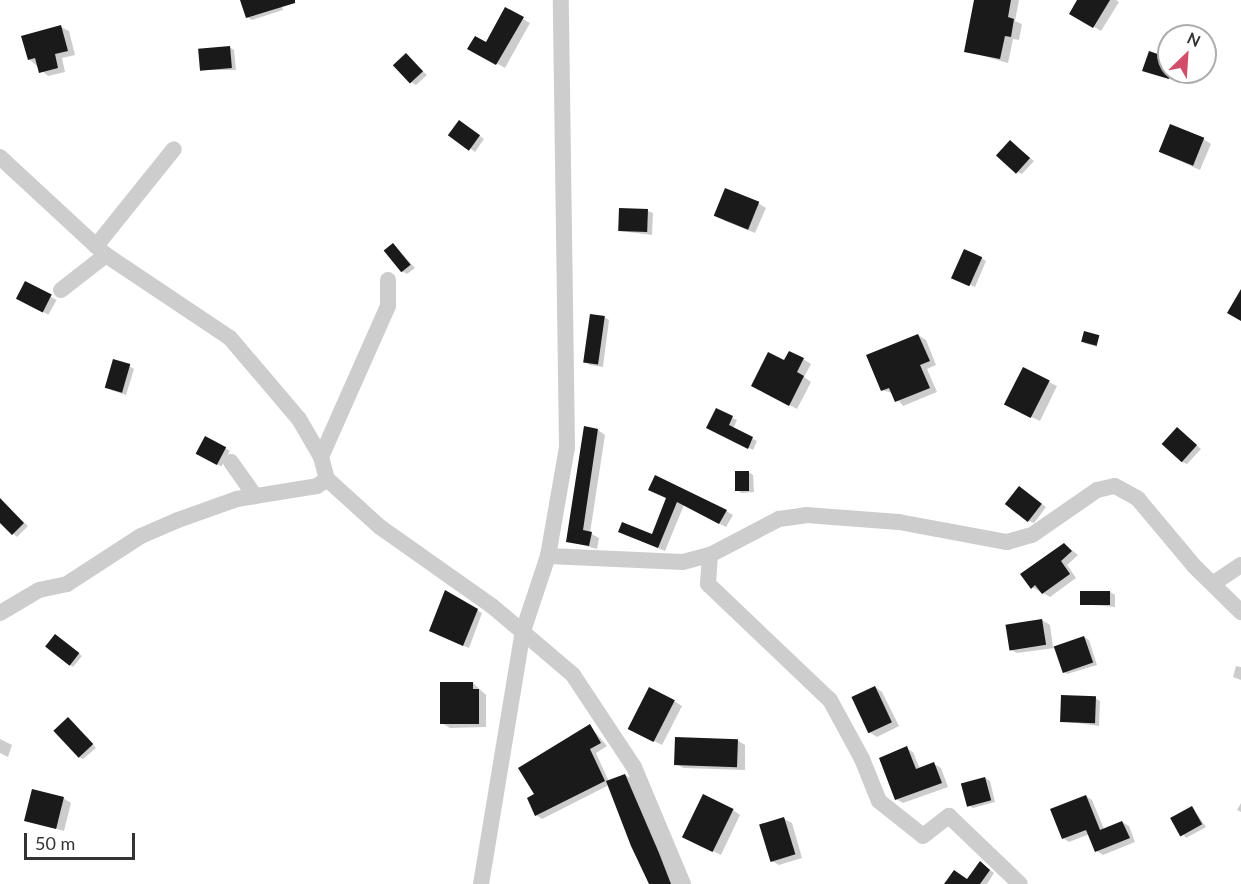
<!DOCTYPE html>
<html>
<head>
<meta charset="utf-8">
<style>
	body { margin:0 }
	#map { position:relative; width:1241px; height:884px; overflow:hidden; background:#fff; font-family:Lato,sans-serif }
	div>[style] { position:absolute }
	.shadow>* { inset:0; background:#0003; transform-origin:0 0 }
	.building>* { inset:0; background:#1a1a1a; transform-origin:0 0 }
	.minor>* { height:16px; margin:-8px; padding:0 8px; transform-origin:8px; border-radius:8px; background:#cdcdcd }
	span { translate:-50% -50%; white-space:nowrap; text-align:center; line-height:1.15; -webkit-text-stroke:6px #fff; paint-order:stroke }
	.north { position:absolute; left:1157px; top:24px; width:60px; height:60px; box-sizing:border-box; background:#fff; border:2px solid #adadad; border-radius:50%; rotate:25deg; font-size:16px; font-weight:700; line-height:24px; text-align:center; color:#333 }
	.north::after { content:''; display:block; margin:auto; width:21px; height:27px; background:#d24d6a; clip-path:polygon(50% 0,100% 100%,50% 72%,0 100%) }
	.scale { position:absolute; left:24px; top:833px; width:111px; height:27px; box-sizing:border-box; border:3px solid #333; border-top:0; padding-left:8px; font-size:18px; line-height:21px; white-space:nowrap; color:#333; -webkit-text-stroke:4px #fff; paint-order:stroke }
</style>
</head>
<body>
<div id="map">
	<div class="shadow">
		<i style="clip-path:polygon(241px 0,280px 0,283px 10px,252px 20px,247px 17px)"></i>
		<i style="clip-path:polygon(976px 0,1019px 0,1015px 21px,1022px 24px,1019px 40px,1013px 39px,1008px 63px,966px 51px)"></i>
		<i style="clip-path:polygon(1079px 0,1116px 0,1119px 2px,1101px 31px,1071px 13px)"></i>
		<i style="clip-path:polygon(506px 9px,530px 23px,505px 68px,469px 48px,486px 44px)"></i>
		<i style="clip-path:polygon(61px 27px,69px 31px,75px 55px,62px 58px,65px 72px,48px 76px,29px 59px)"></i>
		<i style="clip-path:polygon(229px 47px,234px 50px,236px 70px,202px 70px)"></i>
		<i style="clip-path:polygon(406px 55px,427px 75px,416px 85px,411px 82px)"></i>
		<i style="clip-path:polygon(1169px 59px,1169px 72px,1183px 72px,1180px 82px,1149px 73px)"></i>
		<i style="clip-path:polygon(464px 125px,484px 139px,475px 152px,471px 149px)"></i>
		<i style="clip-path:polygon(1203px 139px,1211px 144px,1200px 170px,1160px 152px)"></i>
		<i style="clip-path:polygon(1010px 142px,1034px 161px,1022px 174px,1017px 172px)"></i>
		<i style="clip-path:polygon(758px 203px,766px 208px,755px 233px,723px 220px)"></i>
		<i style="clip-path:polygon(648px 211px,653px 213px,652px 235px,620px 231px)"></i>
		<i style="clip-path:polygon(394px 245px,415px 268px,407px 274px,402px 271px)"></i>
		<i style="clip-path:polygon(981px 258px,986px 261px,975px 287px,957px 279px)"></i>
		<i style="left:26px;top:283px;width:35px;height:17px;rotate:29deg"></i>
		<i style="clip-path:polygon(604px 317px,609px 320px,603px 367px,590px 365px,585px 362px)"></i>
		<i style="clip-path:polygon(918px 335px,926px 340px,936px 365px,927px 369px,937px 392px,903px 406px,893px 393px,882px 390px)"></i>
		<i style="clip-path:polygon(1098px 337px,1097px 347px,1084px 343px)"></i>
		<i style="clip-path:polygon(803px 359px,811px 364px,804px 377px,811px 382px,797px 409px,760px 390px,785px 362px)"></i>
		<i style="clip-path:polygon(129px 366px,134px 369px,126px 395px,111px 390px)"></i>
		<i style="clip-path:polygon(1023px 369px,1057px 386px,1040px 421px,1013px 408px)"></i>
		<i style="clip-path:polygon(716px 410px,737px 420px,733px 429px,757px 441px,753px 450px,712px 430px)"></i>
		<i style="clip-path:polygon(1177px 429px,1201px 449px,1187px 464px,1182px 462px)"></i>
		<i style="clip-path:polygon(598px 430px,605px 435px,590px 533px,599px 538px,597px 549px,568px 541px)"></i>
		<i style="left:206px;top:438px;width:27px;height:18px;rotate:28deg"></i>
		<i style="clip-path:polygon(748px 472px,753px 475px,754px 492px,742px 493px,737px 490px)"></i>
		<i style="clip-path:polygon(1024px 491px,1046px 507px,1034px 523px,1029px 521px)"></i>
		<i style="clip-path:polygon(668px 498px,726px 511px,733px 515px,726px 527px,684px 505px,665px 551px,626px 535px,653px 536px)"></i>
		<i style="clip-path:polygon(6px 506px,28px 526px,17px 537px,0 521px,0 511px)"></i>
		<i style="clip-path:polygon(1064px 544px,1078px 555px,1067px 565px,1076px 578px,1050px 597px,1032px 587px)"></i>
		<i style="clip-path:polygon(445px 592px,482px 613px,469px 648px,436px 634px)"></i>
		<i style="clip-path:polygon(1110px 592px,1115px 595px,1115px 607px,1081px 604px)"></i>
		<i style="clip-path:polygon(1042px 620px,1050px 625px,1053px 647px,1084px 637px,1089px 640px,1097px 665px,1067px 674px,1062px 671px,1055px 648px,1017px 653px,1009px 649px)"></i>
		<i style="clip-path:polygon(61px 639px,82px 656px,73px 667px,69px 664px)"></i>
		<i style="clip-path:polygon(1236px 666px,1241px 667px,1241px 680px,1233px 677px)"></i>
		<i style="clip-path:polygon(473px 683px,486px 695px,486px 727px,450px 728px,442px 723px)"></i>
		<i style="clip-path:polygon(875px 687px,882px 692px,899px 726px,877px 737px,869px 732px)"></i>
		<i style="clip-path:polygon(1095px 698px,1100px 701px,1099px 726px,1062px 721px)"></i>
		<i style="clip-path:polygon(674px 701px,682px 706px,662px 745px,638px 733px)"></i>
		<i style="clip-path:polygon(68px 718px,96px 748px,83px 759px,78px 757px)"></i>
		<i style="clip-path:polygon(590px 726px,607px 746px,596px 753px,609px 782px,625px 775px,632px 779px,675px 884px,651px 884px,609px 785px,542px 819px,536px 815px,536px 795px)"></i>
		<i style="clip-path:polygon(0 739px,12px 745px,8px 757px,0 753px)"></i>
		<i style="clip-path:polygon(737px 740px,745px 745px,745px 770px,684px 768px,676px 764px)"></i>
		<i style="clip-path:polygon(906px 748px,913px 752px,920px 769px,934px 764px,941px 768px,948px 787px,903px 803px,896px 799px)"></i>
		<i style="clip-path:polygon(985px 778px,990px 781px,995px 802px,973px 808px,968px 805px)"></i>
		<i style="clip-path:polygon(1086px 796px,1092px 800px,1104px 829px,1122px 822px,1129px 826px,1135px 842px,1103px 855px,1097px 851px,1090px 834px,1069px 842px,1063px 838px)"></i>
		<i style="clip-path:polygon(63px 798px,71px 803px,64px 831px,26px 820px)"></i>
		<i style="clip-path:polygon(1241px 803px,1241px 812px,1237px 810px)"></i>
		<i style="clip-path:polygon(1192px 807px,1206px 827px,1186px 838px,1172px 819px)"></i>
		<i style="clip-path:polygon(733px 810px,740px 815px,721px 855px,692px 841px)"></i>
		<i style="clip-path:polygon(784px 819px,792px 823px,802px 858px,779px 865px,772px 861px)"></i>
		<i style="clip-path:polygon(981px 863px,994px 873px,987px 884px,948px 884px,968px 881px)"></i>
	</div>
	<div class="building">
		<i style="clip-path:polygon(240px 0,295px 0,295px 3px,246px 18px)"></i>
		<i style="clip-path:polygon(974px 0,1011px 0,1008px 17px,1014px 19px,1011px 37px,1005px 36px,1000px 59px,964px 52px)"></i>
		<i style="clip-path:polygon(1077px 0,1110px 0,1093px 28px,1069px 14px)"></i>
		<i style="clip-path:polygon(505px 7px,524px 17px,496px 65px,467px 49px,475px 36px,486px 42px)"></i>
		<i style="clip-path:polygon(61px 25px,68px 51px,55px 54px,58px 68px,39px 73px,35px 58px,28px 60px,21px 36px)"></i>
		<i style="left:230px;top:46px;width:22px;height:32px;rotate:85deg"></i>
		<i style="clip-path:polygon(1149px 51px,1169px 58px,1169px 79px,1142px 71px)"></i>
		<i style="left:406px;top:53px;width:25px;height:18px;rotate:47deg"></i>
		<i style="left:459px;top:120px;width:26px;height:19px;rotate:36deg"></i>
		<i style="left:1170px;top:124px;width:37px;height:30px;rotate:22deg"></i>
		<i style="left:1010px;top:140px;width:27px;height:21px;rotate:42deg"></i>
		<i style="left:725px;top:188px;width:37px;height:30px;rotate:22deg"></i>
		<i style="left:619px;top:208px;width:29px;height:23px;rotate:2deg"></i>
		<i style="left:393px;top:243px;width:28px;height:12px;rotate:51deg"></i>
		<i style="left:964px;top:249px;width:20px;height:32px;rotate:24deg"></i>
		<i style="left:25px;top:281px;width:30px;height:20px;rotate:27deg"></i>
		<i style="clip-path:polygon(1241px 289px,1241px 321px,1227px 313px)"></i>
		<i style="left:590px;top:314px;width:15px;height:49px;rotate:8deg"></i>
		<i style="left:1084px;top:331px;width:16px;height:11px;rotate:15deg"></i>
		<i style="clip-path:polygon(918px 334px,930px 361px,920px 365px,930px 388px,895px 402px,889px 388px,881px 391px,866px 355px)"></i>
		<i style="clip-path:polygon(789px 351px,804px 358px,797px 372px,804px 376px,789px 406px,751px 386px,768px 352px,784px 360px)"></i>
		<i style="left:113px;top:359px;width:18px;height:30px;rotate:16deg"></i>
		<i style="left:1023px;top:367px;width:30px;height:42px;rotate:27deg"></i>
		<i style="clip-path:polygon(716px 408px,733px 416px,729px 425px,753px 437px,748px 449px,706px 428px)"></i>
		<i style="clip-path:polygon(584px 426px,598px 429px,583px 530px,592px 532px,589px 546px,566px 542px)"></i>
		<i style="left:1177px;top:427px;width:27px;height:23px;rotate:42deg"></i>
		<i style="left:205px;top:436px;width:24px;height:20px;rotate:28deg"></i>
		<i style="left:735px;top:471px;width:14px;height:20px"></i>
		<i style="clip-path:polygon(655px 475px,727px 510px,719px 524px,677px 502px,658px 548px,618px 532px,622px 522px,652px 534px,666px 498px,648px 490px)"></i>
		<i style="left:1019px;top:486px;width:29px;height:23px;rotate:38deg"></i>
		<i style="clip-path:polygon(0 498px,24px 523px,12px 535px,0 523px)"></i>
		<i style="clip-path:polygon(1064px 543px,1072px 551px,1061px 561px,1070px 574px,1042px 594px,1035px 585px,1031px 589px,1020px 574px)"></i>
		<i style="clip-path:polygon(445px 590px,478px 609px,463px 646px,429px 631px)"></i>
		<i style="left:1080px;top:591px;width:30px;height:14px"></i>
		<i style="left:1042px;top:619px;width:26px;height:37px;rotate:81deg"></i>
		<i style="left:55px;top:634px;width:31px;height:16px;rotate:38deg"></i>
		<i style="left:1084px;top:636px;width:28px;height:32px;rotate:71deg"></i>
		<i style="clip-path:polygon(440px 682px,473px 682px,473px 689px,479px 689px,479px 724px,440px 724px)"></i>
		<i style="left:875px;top:686px;width:40px;height:26px;rotate:65deg"></i>
		<i style="left:649px;top:687px;width:29px;height:47px;rotate:27deg"></i>
		<i style="left:1061px;top:695px;width:35px;height:27px;rotate:2deg"></i>
		<i style="left:68px;top:717px;width:37px;height:20px;rotate:47deg"></i>
		<i style="clip-path:polygon(590px 724px,601px 743px,590px 749px,605px 781px,535px 816px,527px 798px,534px 794px,518px 768px)"></i>
		<i style="left:675px;top:737px;width:63px;height:28px;rotate:2deg"></i>
		<i style="clip-path:polygon(907px 746px,916px 769px,934px 762px,942px 783px,895px 800px,879px 758px)"></i>
		<i style="clip-path:polygon(625px 774px,659px 853px,671px 884px,649px 884px,631px 846px,606px 781px)"></i>
		<i style="left:985px;top:777px;width:24px;height:25px;rotate:75deg"></i>
		<i style="left:32px;top:789px;width:33px;height:33px;rotate:14deg"></i>
		<i style="left:703px;top:794px;width:34px;height:48px;rotate:26deg"></i>
		<i style="clip-path:polygon(1086px 795px,1100px 830px,1122px 821px,1130px 838px,1095px 852px,1086px 830px,1062px 839px,1050px 809px)"></i>
		<i style="left:1192px;top:806px;width:21px;height:25px;rotate:61deg"></i>
		<i style="left:784px;top:817px;width:39px;height:26px;rotate:73deg"></i>
		<i style="clip-path:polygon(980px 861px,990px 870px,980px 884px,944px 884px,954px 870px,967px 879px)"></i>
	</div>
	<div class="minor">
		<i style="left:0;top:157px;width:144px;rotate:42.8deg"></i>
		<i style="left:106px;top:255px;width:149px;rotate:33.8deg"></i>
		<i style="left:230px;top:338px;width:106px;rotate:49.6deg"></i>
		<i style="left:299px;top:419px;width:44px;rotate:59.9deg"></i>
		<i style="left:321px;top:457px;width:23px;rotate:75deg"></i>
		<i style="left:96px;top:246px;width:124px;rotate:-51.2deg"></i>
		<i style="left:61px;top:290px;width:57px;rotate:-37.9deg"></i>
		<i style="left:321px;top:457px;width:165px;rotate:-66.1deg"></i>
		<i style="left:388px;top:306px;width:26px;rotate:-90deg"></i>
		<i style="left:231px;top:462px;width:42px;rotate:54.8deg"></i>
		<i style="left:710px;top:555px;width:29px;rotate:94deg"></i>
		<i style="left:708px;top:584px;width:168px;rotate:43.6deg"></i>
		<i style="left:830px;top:700px;width:67px;rotate:61.5deg"></i>
		<i style="left:862px;top:759px;width:45px;rotate:68deg"></i>
		<i style="left:879px;top:801px;width:56px;rotate:38.5deg"></i>
		<i style="left:923px;top:836px;width:33px;rotate:-38deg"></i>
		<i style="left:949px;top:816px;width:98px;rotate:43.8deg"></i>
		<i style="left:548px;top:556px;width:135px;rotate:2.5deg"></i>
		<i style="left:683px;top:562px;width:28px;rotate:-15deg"></i>
		<i style="left:710px;top:555px;width:78px;rotate:-27.6deg"></i>
		<i style="left:779px;top:519px;width:27px;rotate:-8deg"></i>
		<i style="left:806px;top:515px;width:93px;rotate:4.3deg"></i>
		<i style="left:899px;top:522px;width:110px;rotate:10.5deg"></i>
		<i style="left:1007px;top:542px;width:26px;rotate:-16deg"></i>
		<i style="left:1032px;top:535px;width:79px;rotate:-34.7deg"></i>
		<i style="left:1097px;top:490px;width:18px;rotate:-13deg"></i>
		<i style="left:1115px;top:486px;width:26px;rotate:29deg"></i>
		<i style="left:1138px;top:499px;width:87px;rotate:50.1deg"></i>
		<i style="left:1194px;top:566px;width:66px;rotate:44.4deg"></i>
		<i style="left:1214px;top:583px;width:32px;rotate:-34deg"></i>
		<i style="left:0;top:613px;width:45px;rotate:-30.5deg"></i>
		<i style="left:39px;top:590px;width:29px;rotate:-12deg"></i>
		<i style="left:67px;top:584px;width:88px;rotate:-33deg"></i>
		<i style="left:141px;top:536px;width:40px;rotate:-23.4deg"></i>
		<i style="left:178px;top:520px;width:63px;rotate:-19.6deg"></i>
		<i style="left:237px;top:499px;width:81px;rotate:-9.2deg"></i>
		<i style="left:317px;top:486px;width:12px;rotate:-35deg"></i>
		<i style="left:327px;top:479px;width:72px;rotate:42.2deg"></i>
		<i style="left:380px;top:527px;width:137px;rotate:35.2deg"></i>
		<i style="left:492px;top:606px;width:106px;rotate:40.4deg"></i>
		<i style="left:573px;top:675px;width:110px;rotate:56.5deg"></i>
		<i style="left:634px;top:767px;width:127px;rotate:67.3deg"></i>
		<i style="left:481px;top:884px;width:256px;rotate:-80.6deg"></i>
		<i style="left:523px;top:631px;width:79px;rotate:-71.6deg"></i>
		<i style="left:548px;top:556px;width:111px;rotate:-80.1deg"></i>
		<i style="left:567px;top:447px;width:447px;rotate:-90.8deg"></i>
	</div>
	<div class="north">N</div>
	<div class="scale">50 m</div>
</div>
</body>
</html>
